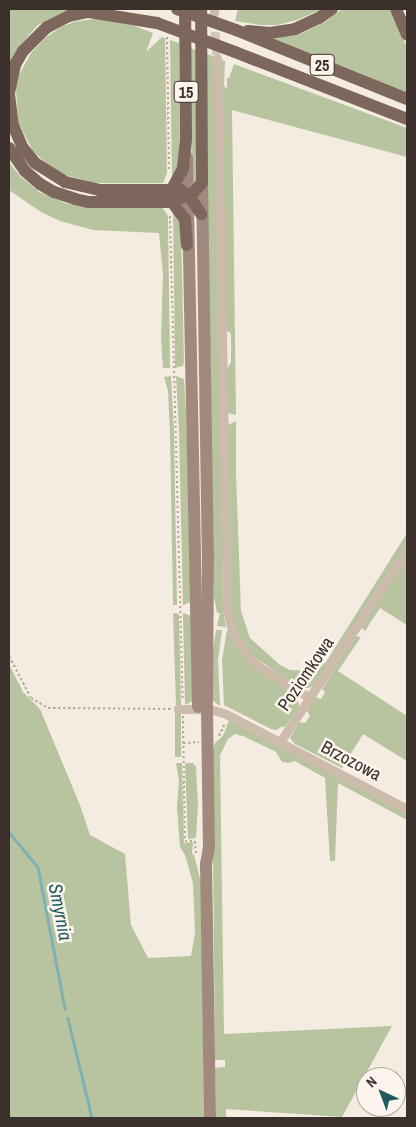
<!DOCTYPE html>
<html>
<head>
<meta charset="utf-8">
<style>
	body { margin:0 }
	#map { position:relative; width:416px; height:1127px; overflow:hidden; background:#f4ebe1; font-family:"Archivo Narrow",sans-serif }
	div>[style] { position:absolute }
	.green>* { inset:0; background:#b8c4a0; transform-origin:0 0 }
	.stream>* { height:2.5px; margin:-1.25px; padding:0 1.25px; transform-origin:1.25px; border-radius:1.25px; background:#7fb0b2 }
	.minor-tunnel>* { height:9px; margin-top:-4.5px; transform-origin:0; background:repeating-linear-gradient(90deg,#cfc6bd 0 9px,transparent 0 13.5px) }
	.path>* { height:2px; margin-top:-1px; transform-origin:0; background:repeating-linear-gradient(90deg,#b9a596 0 2.5px,transparent 0 5px) }
	.minor>* { height:9px; margin:-4.5px; padding:0 4.5px; transform-origin:4.5px; border-radius:4.5px; background:#cdbbac }
	.secondary>* { height:12px; margin:-6px; padding:0 6px; transform-origin:6px; border-radius:6px; background:#a18a7d }
	.primary>* { height:12px; margin:-6px; padding:0 6px; transform-origin:6px; border-radius:6px; background:#7d675c }
	.primary-bridge>* { height:12px; margin:-6px; padding:0 6px; transform-origin:6px; border-radius:6px; background:#7d675c }
	span { translate:-50% -50%; white-space:nowrap; text-align:center; line-height:1.15; -webkit-text-stroke:5px #fbf5ee; paint-order:stroke }
	.shield-label span { padding:1px 4px; background:#fbf5ee; border:1px solid; border-radius:4px; -webkit-text-stroke-width:0 }
	.shield-label { font-size:16px; color:#3b302b; font-weight:700 }
	.street-label { font-size:18px; color:#3b302b }
	.water-label { font-size:19px; color:#1f5a5e; font-style:italic }
	.frame { position:absolute; inset:0; border:10px solid #3b302b; pointer-events:none }
	.north { position:absolute; left:356px; top:1067px; width:50px; height:50px; box-sizing:border-box; background:#fbf5ee; border:1px solid #aea6a0; border-radius:50%; rotate:317deg; font-size:14px; font-weight:700; line-height:20px; text-align:center; color:#3b302b }
	.north::after { content:''; display:block; margin:auto; width:18px; height:22px; background:#1f5a5e; clip-path:polygon(50% 0,100% 100%,50% 72%,0 100%) }
</style>
</head>
<body>
<div id="map">
	<div class="green">
		<i style="clip-path:polygon(9px 9px,71px 9px,38px 25px,18px 48px,9px 66px)"></i>
		<i style="clip-path:polygon(238px 9px,322px 9px,297px 20px,277px 25px,260px 25px,235px 21px)"></i>
		<i style="clip-path:polygon(342px 9px,390px 9px,407px 48px,407px 94px,271px 39px,302px 33px,325px 22px)"></i>
		<i style="clip-path:polygon(99px 18px,132px 25px,153px 33px,146px 52px,162px 37px,165px 38px,167px 173px,163px 183px,94px 183px,65px 175px,48px 165px,33px 151px,18px 122px,16px 88px,19px 75px,31px 53px,45px 38px,61px 27px,74px 22px)"></i>
		<i style="clip-path:polygon(170px 40px,179px 43px,180px 162px,172px 179px)"></i>
		<i style="clip-path:polygon(190px 48px,198px 51px,199px 175px,192px 190px)"></i>
		<i style="clip-path:polygon(204px 53px,213px 56px,216px 108px,223px 610px,226px 627px,217px 626px,220px 613px,217px 613px,214px 597px)"></i>
		<i style="clip-path:polygon(221px 60px,225px 61px,224px 86px,227px 89px,227px 78px,229px 78px,234px 64px,407px 128px,407px 157px,232px 110px,236px 415px,228px 413px,225px 408px,226px 371px,231px 362px,231px 334px,225px 329px)"></i>
		<i style="clip-path:polygon(9px 162px,20px 176px,39px 192px,65px 203px,86px 207px,162px 207px,168px 216px,170px 368px,163px 368px,161px 338px,163px 274px,159px 233px,93px 230px,60px 221px,41px 212px,9px 190px)"></i>
		<i style="clip-path:polygon(173px 209px,181px 226px,184px 362px,183px 366px,175px 368px)"></i>
		<i style="clip-path:polygon(171px 376px,174px 431px,177px 605px,173px 605px,170px 433px,168px 391px,164px 377px)"></i>
		<i style="clip-path:polygon(176px 376px,184px 379px,188px 446px,191px 602px,183px 605px,179px 431px)"></i>
		<i style="clip-path:polygon(236px 421px,236px 475px,241px 611px,250px 638px,280px 665px,290px 670px,308px 671px,318px 669px,326px 662px,407px 533px,407px 544px,314px 685px,309px 688px,300px 688px,250px 654px,241px 641px,231px 618px,228px 425px)"></i>
		<i style="clip-path:polygon(407px 557px,407px 625px,380px 608px,365px 631px,361px 627px)"></i>
		<i style="clip-path:polygon(173px 613px,179px 614px,181px 705px,176px 705px)"></i>
		<i style="clip-path:polygon(183px 613px,192px 616px,193px 701px,185px 705px)"></i>
		<i style="clip-path:polygon(216px 630px,222px 630px,218px 660px,220px 706px,212px 700px,211px 662px)"></i>
		<i style="clip-path:polygon(227px 630px,240px 653px,298px 698px,299px 707px,284px 728px,283px 726px,276px 730px,271px 729px,224px 705px,222px 660px)"></i>
		<i style="clip-path:polygon(355px 636px,361px 637px,338px 671px,407px 716px,407px 761px,363px 734px,342px 768px,295px 744px,290px 738px,299px 722px,305px 723px,310px 716px,307px 711px,315px 697px,321px 699px,325px 692px,322px 689px)"></i>
		<i style="clip-path:polygon(9px 664px,23px 692px,40px 709px,80px 805px,90px 835px,125px 854px,131px 925px,148px 958px,191px 956px,195px 933px,193px 883px,185px 855px,180px 847px,177px 807px,179px 780px,176px 763px,182px 763px,184px 843px,193px 842px,192px 854px,194px 855px,201px 882px,204px 1118px,9px 1118px)"></i>
		<i style="left:175px;top:712px;width:6px;height:45px"></i>
		<i style="clip-path:polygon(229px 720px,407px 813px,407px 820px,338px 783px,335px 861px,330px 861px,325px 778px,295px 761px,289px 763px,282px 762px,276px 752px,243px 736px,235px 734px,228px 739px,220px 755px,224px 1034px,392px 1026px,342px 1117px,226px 1109px,226px 1118px,216px 1118px,215px 1068px,225px 1067px,225px 1060px,215px 1060px,212px 747px,214px 747px,215px 743px,223px 736px)"></i>
		<i style="clip-path:polygon(185px 763px,193px 763px,196px 767px,198px 805px,196px 838px,188px 839px)"></i>
	</div>
	<div class="stream">
		<i style="left:9px;top:832px;width:45px;rotate:50.4deg"></i>
		<i style="left:38px;top:867px;width:144px;rotate:79.2deg"></i>
		<i style="left:68px;top:1018px;width:103px;rotate:76.5deg"></i>
	</div>
	<div class="minor-tunnel">
		<i style="left:214px;top:18px;width:40px;rotate:85.7deg"></i>
	</div>
	<div class="path">
		<i style="left:167px;top:37px;width:133px;rotate:89.1deg"></i>
		<i style="left:170px;top:216px;width:485px;rotate:88.5deg"></i>
		<i style="left:9px;top:656px;width:47px;rotate:62.4deg"></i>
		<i style="left:31px;top:698px;width:20px;rotate:30deg"></i>
		<i style="left:48px;top:708px;width:123px;rotate:0.5deg"></i>
		<i style="left:183px;top:716px;width:125px;rotate:89.1deg"></i>
		<i style="left:185px;top:841px;width:10px"></i>
		<i style="left:195px;top:841px;width:15px;rotate:86deg"></i>
		<i style="left:219px;top:736px;width:14px;rotate:-65deg"></i>
		<i style="left:183px;top:743px;width:16px;rotate:-4deg"></i>
	</div>
	<div class="minor">
		<i style="left:214px;top:13px;width:4px;rotate:-90deg"></i>
		<i style="left:217px;top:58px;width:551px;rotate:88.96deg"></i>
		<i style="left:227px;top:609px;width:27px;rotate:77deg"></i>
		<i style="left:233px;top:635px;width:25px;rotate:56deg"></i>
		<i style="left:247px;top:656px;width:17px;rotate:40deg"></i>
		<i style="left:260px;top:667px;width:59px;rotate:31.8deg"></i>
		<i style="left:178px;top:709px;width:32px"></i>
		<i style="left:210px;top:709px;width:17px;rotate:17deg"></i>
		<i style="left:226px;top:714px;width:204px;rotate:27.7deg"></i>
		<i style="left:280px;top:742px;width:230px;rotate:-56.5deg"></i>
	</div>
	<div class="secondary">
		<i style="left:187px;top:157px;width:550px;rotate:88.85deg"></i>
		<i style="left:202px;top:183px;width:369px;rotate:89.1deg"></i>
		<i style="left:208px;top:552px;width:157px;rotate:90.4deg"></i>
		<i style="left:207px;top:709px;width:138px;rotate:89.2deg"></i>
		<i style="left:209px;top:847px;width:17px;rotate:100deg"></i>
		<i style="left:206px;top:864px;width:254px;rotate:89.1deg"></i>
	</div>
	<div class="primary">
		<i style="left:396px;top:9px;width:28px;rotate:67deg"></i>
		<i style="left:157px;top:23px;width:70px;rotate:-170.9deg"></i>
		<i style="left:88px;top:12px;width:19px;rotate:168deg"></i>
		<i style="left:69px;top:16px;width:25px;rotate:153deg"></i>
		<i style="left:47px;top:27px;width:34px;rotate:135deg"></i>
		<i style="left:23px;top:51px;width:16px;rotate:120deg"></i>
		<i style="left:15px;top:65px;width:30px;rotate:102deg"></i>
		<i style="left:9px;top:94px;width:31px;rotate:83deg"></i>
		<i style="left:13px;top:125px;width:25px;rotate:67deg"></i>
		<i style="left:23px;top:148px;width:19px;rotate:51deg"></i>
		<i style="left:35px;top:163px;width:36px;rotate:32deg"></i>
		<i style="left:65px;top:182px;width:35px;rotate:13deg"></i>
		<i style="left:99px;top:190px;width:82px"></i>
		<i style="left:181px;top:190px;width:10px;rotate:37deg"></i>
		<i style="left:189px;top:196px;width:22px;rotate:56deg"></i>
		<i style="left:236px;top:30px;width:184px;rotate:22deg"></i>
		<i style="left:248px;top:31px;width:22px;rotate:5deg"></i>
		<i style="left:270px;top:33px;width:25px;rotate:-9deg"></i>
		<i style="left:295px;top:29px;width:26px;rotate:-25deg"></i>
		<i style="left:319px;top:18px;width:16px;rotate:-35deg"></i>
		<i style="left:235px;top:52px;width:185px;rotate:21.3deg"></i>
		<i style="left:9px;top:148px;width:28px;rotate:55deg"></i>
		<i style="left:25px;top:171px;width:20px;rotate:41deg"></i>
		<i style="left:40px;top:184px;width:16px;rotate:30deg"></i>
		<i style="left:54px;top:192px;width:22px;rotate:18deg"></i>
		<i style="left:75px;top:199px;width:13px;rotate:13deg"></i>
		<i style="left:88px;top:202px;width:84px"></i>
		<i style="left:172px;top:202px;width:23px;rotate:-23deg"></i>
		<i style="left:193px;top:193px;width:13px;rotate:-48deg"></i>
		<i style="left:202px;top:183px;width:174px;rotate:-90.3deg"></i>
		<i style="left:172px;top:189px;width:24px;rotate:-62deg"></i>
		<i style="left:183px;top:168px;width:30px;rotate:-84deg"></i>
		<i style="left:186px;top:138px;width:129px;rotate:-90.4deg"></i>
		<i style="left:172px;top:202px;width:21px;rotate:53deg"></i>
		<i style="left:185px;top:219px;width:26px;rotate:86deg"></i>
	</div>
	<div class="primary-bridge">
		<i style="left:177px;top:9px;width:63px;rotate:19.6deg"></i>
		<i style="left:157px;top:23px;width:83px;rotate:20.4deg"></i>
	</div>
	<div class="shield-label">
		<span style="left:322px;top:65px">25</span>
		<span style="left:186px;top:92px">15</span>
	</div>
	<div class="street-label">
		<span style="left:306px;top:674px;rotate:-56deg">Poziomkowa</span>
		<span style="left:351px;top:761px;rotate:28deg">Brzozowa</span>
	</div>
	<div class="water-label">
		<span style="left:60px;top:912px;rotate:79deg">Smyrnia</span>
	</div>
	<div class="frame"></div>
	<div class="north">N</div>
</div>
</body>
</html>
